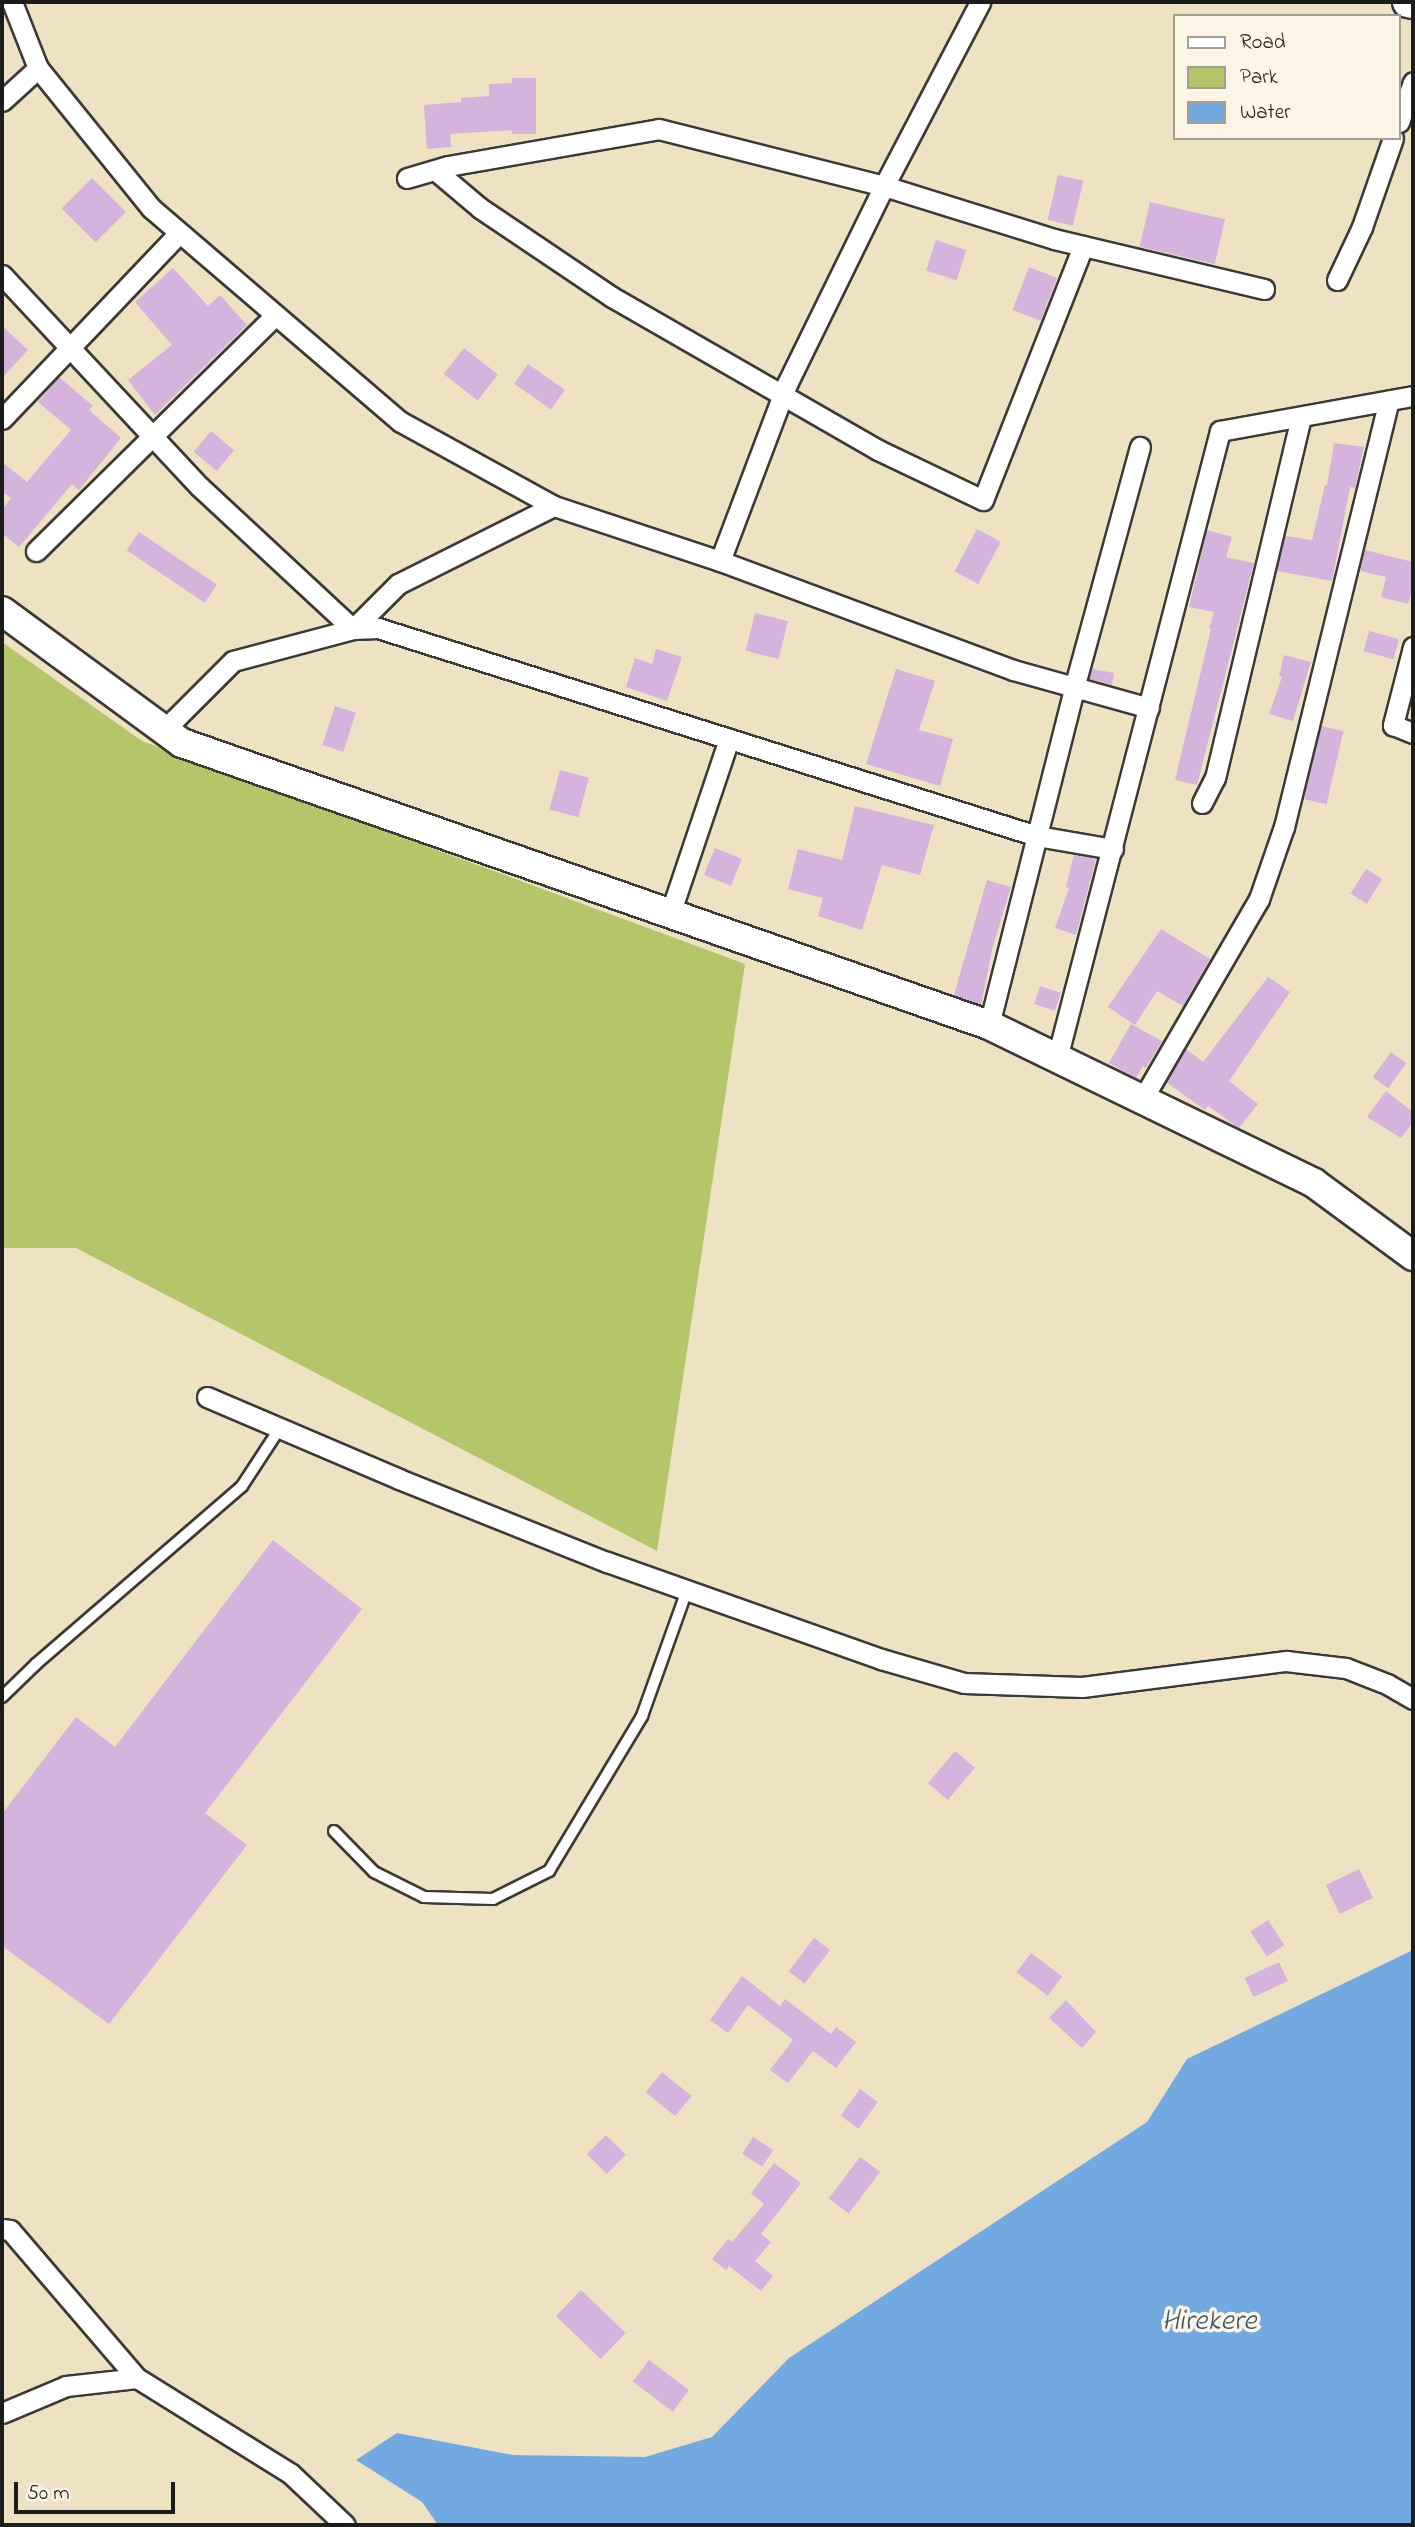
<!DOCTYPE html>
<html>
<head>
<meta charset="utf-8">
<style>
	body { margin:0 }
	#map { position:relative; width:1415px; height:2527px; overflow:hidden; background:#eee2c3; font-family:"Indie Flower",sans-serif }
	div>[style] { position:absolute }
	.green>* { inset:0; background:#b4c669 }
	.water>* { inset:0; background:#72a9e1 }
	.building>* { inset:0; background:#d4b4dd; transform-origin:0 0 }
	.roads { filter:drop-shadow(2px 0 #3c3a35) drop-shadow(-2px 0 #3c3a35) drop-shadow(0 2px #3c3a35) drop-shadow(0 -2px #3c3a35) }
	.lane>* { height:10px; margin:-5px; padding:0 5px; transform-origin:5px; border-radius:5px; background:#fff }
	.street>* { height:19px; margin:-9.5px; padding:0 9.5px; transform-origin:9.5px; border-radius:9.5px; background:#fff }
	.secondary>* { height:28px; margin:-14px; padding:0 14px; transform-origin:14px; border-radius:14px; background:#fff }
	.primary>* { height:30px; margin:-15px; padding:0 15px; transform-origin:15px; border-radius:15px; background:#fff }
	span { translate:-50% -50%; white-space:nowrap; text-align:center; line-height:1.15; -webkit-text-stroke:7px #fcf5e5; paint-order:stroke }
	.water-label { font-size:30px; color:#3e546b; font-style:italic }
	.frame { position:absolute; inset:0; border:4px solid #1c1c1c; pointer-events:none }
	.legend { position:absolute; left:1173px; top:14px; width:228px; height:126px; box-sizing:border-box; background:#fcf5e5; border:2px solid #a29e95; margin:0; padding:9px 12px; list-style:none; font-size:21px; color:#1c1c1c }
	.legend li { display:flex; align-items:center; gap:14px; height:35px }
	.legend b { width:35px; border:2px solid #a29e95 }
	.scale { position:absolute; left:14px; top:2482px; width:161px; height:32px; box-sizing:border-box; border:4px solid #1c1c1c; border-top:0; padding-left:9px; font-size:21px; line-height:24px; white-space:nowrap; color:#1c1c1c; -webkit-text-stroke:5px #fcf5e5; paint-order:stroke }
</style>
</head>
<body>
<div id="map">
	<div class="green">
		<i style="clip-path:polygon(2px 642px,142px 741px,745px 964px,657px 1551px,76px 1248px,2px 1248px)"></i>
	</div>
	<div class="water">
		<i style="clip-path:polygon(1413px 1950px,1413px 2525px,438px 2525px,422px 2502px,356px 2460px,397px 2433px,513px 2455px,645px 2457px,712px 2437px,789px 2358px,1147px 2122px,1187px 2059px)"></i>
	</div>
	<div class="building">
		<i style="clip-path:polygon(512px 78px,536px 78px,536px 134px,512px 134px,512px 130px,450px 134px,451px 147px,427px 149px,424px 105px,461px 102px,461px 98px,489px 96px,489px 84px,512px 83px)"></i>
		<i style="left:1058px;top:175px;width:26px;height:46px;rotate:13deg"></i>
		<i style="left:92px;top:178px;width:48px;height:43px;rotate:45deg"></i>
		<i style="left:1150px;top:202px;width:77px;height:46px;rotate:13deg"></i>
		<i style="left:936px;top:240px;width:32px;height:32px;rotate:18deg"></i>
		<i style="left:1029px;top:267px;width:30px;height:46px;rotate:21deg"></i>
		<i style="clip-path:polygon(173px 268px,208px 306px,220px 295px,247px 325px,155px 415px,128px 380px,172px 345px,135px 302px)"></i>
		<i style="clip-path:polygon(2px 326px,28px 350px,2px 378px)"></i>
		<i style="left:464px;top:348px;width:43px;height:33px;rotate:38deg"></i>
		<i style="left:528px;top:364px;width:45px;height:24px;rotate:35deg"></i>
		<i style="clip-path:polygon(59px 377px,93px 406px,89px 410px,121px 438px,79px 490px,72px 484px,19px 547px,2px 533px,2px 510px,11px 498px,2px 491px,2px 462px,27px 482px,71px 430px,38px 402px)"></i>
		<i style="left:211px;top:431px;width:30px;height:27px;rotate:40deg"></i>
		<i style="clip-path:polygon(1334px 443px,1364px 447px,1355px 488px,1350px 487px,1332px 581px,1277px 571px,1285px 536px,1312px 540px,1325px 485px,1327px 485px)"></i>
		<i style="left:977px;top:529px;width:27px;height:48px;rotate:28deg"></i>
		<i style="clip-path:polygon(1207px 530px,1232px 537px,1226px 557px,1254px 563px,1197px 785px,1175px 780px,1211px 629px,1209px 628px,1214px 612px,1189px 607px)"></i>
		<i style="left:139px;top:532px;width:94px;height:22px;rotate:34deg"></i>
		<i style="clip-path:polygon(1365px 550px,1413px 562px,1413px 585px,1408px 604px,1381px 597px,1386px 577px,1360px 571px)"></i>
		<i style="left:755px;top:613px;width:34px;height:39px;rotate:14deg"></i>
		<i style="left:1369px;top:631px;width:31px;height:21px;rotate:15deg"></i>
		<i style="clip-path:polygon(656px 649px,682px 657px,667px 701px,626px 687px,635px 658px,652px 664px)"></i>
		<i style="clip-path:polygon(1284px 655px,1311px 662px,1293px 721px,1269px 714px,1282px 677px,1279px 676px)"></i>
		<i style="clip-path:polygon(896px 669px,935px 681px,919px 730px,953px 739px,940px 786px,866px 764px)"></i>
		<i style="clip-path:polygon(1092px 669px,1114px 673px,1112px 685px,1089px 679px)"></i>
		<i style="left:335px;top:706px;width:22px;height:41px;rotate:18deg"></i>
		<i style="left:1321px;top:726px;width:23px;height:75px;rotate:13deg"></i>
		<i style="left:560px;top:770px;width:30px;height:41px;rotate:15deg"></i>
		<i style="clip-path:polygon(855px 806px,934px 825px,920px 875px,882px 865px,862px 930px,818px 916px,823px 898px,788px 889px,798px 849px,842px 860px)"></i>
		<i style="left:715px;top:848px;width:29px;height:29px;rotate:22deg"></i>
		<i style="clip-path:polygon(1074px 855px,1096px 859px,1076px 935px,1055px 928px,1069px 888px,1066px 887px)"></i>
		<i style="left:1366px;top:869px;width:19px;height:29px;rotate:32deg"></i>
		<i style="clip-path:polygon(987px 880px,1011px 887px,993px 946px,981px 1005px,954px 995px)"></i>
		<i style="clip-path:polygon(1161px 929px,1210px 959px,1183px 1006px,1157px 991px,1135px 1025px,1108px 1007px)"></i>
		<i style="clip-path:polygon(1268px 977px,1290px 992px,1229px 1081px,1258px 1104px,1239px 1128px,1208px 1106px,1205px 1110px,1166px 1082px,1186px 1049px,1203px 1062px)"></i>
		<i style="left:1040px;top:986px;width:22px;height:19px;rotate:18deg"></i>
		<i style="clip-path:polygon(1131px 1024px,1162px 1041px,1146px 1068px,1143px 1066px,1136px 1078px,1109px 1063px)"></i>
		<i style="left:1391px;top:1052px;width:19px;height:31px;rotate:36deg"></i>
		<i style="clip-path:polygon(1386px 1091px,1413px 1112px,1413px 1122px,1401px 1138px,1367px 1117px)"></i>
		<i style="clip-path:polygon(273px 1540px,362px 1609px,205px 1813px,247px 1845px,109px 2024px,2px 1946px,2px 1814px,76px 1717px,115px 1747px)"></i>
		<i style="left:955px;top:1751px;width:26px;height:42px;rotate:40deg"></i>
		<i style="left:1359px;top:1869px;width:32px;height:37px;rotate:64deg"></i>
		<i style="left:1268px;top:1920px;width:30px;height:21px;rotate:57deg"></i>
		<i style="left:814px;top:1938px;width:20px;height:42px;rotate:37deg"></i>
		<i style="left:1031px;top:1953px;width:39px;height:24px;rotate:37deg"></i>
		<i style="left:1279px;top:1962px;width:21px;height:38px;rotate:65deg"></i>
		<i style="clip-path:polygon(742px 1976px,780px 2006px,785px 1999px,831px 2034px,836px 2027px,856px 2042px,836px 2068px,813px 2051px,788px 2083px,770px 2070px,793px 2040px,748px 2005px,728px 2033px,710px 2020px)"></i>
		<i style="clip-path:polygon(1066px 2000px,1096px 2032px,1082px 2048px,1049px 2018px)"></i>
		<i style="left:662px;top:2072px;width:38px;height:26px;rotate:39deg"></i>
		<i style="left:860px;top:2089px;width:22px;height:33px;rotate:36deg"></i>
		<i style="left:606px;top:2135px;width:28px;height:27px;rotate:45deg"></i>
		<i style="left:753px;top:2137px;width:24px;height:20px;rotate:33deg"></i>
		<i style="left:860px;top:2157px;width:25px;height:52px;rotate:37deg"></i>
		<i style="clip-path:polygon(774px 2163px,801px 2183px,761px 2234px,771px 2242px,755px 2261px,773px 2276px,761px 2291px,729px 2266px,726px 2270px,712px 2259px,728px 2239px,732px 2242px,764px 2204px,751px 2193px)"></i>
		<i style="left:581px;top:2290px;width:62px;height:36px;rotate:44deg"></i>
		<i style="left:649px;top:2360px;width:50px;height:27px;rotate:37deg"></i>
	</div>
	<div class="roads">
		<div class="lane">
			<i style="left:2px;top:1697px;width:47px;rotate:-44.1deg"></i>
			<i style="left:36px;top:1664px;width:272px;rotate:-40.8deg"></i>
			<i style="left:242px;top:1486px;width:69px;rotate:-56.8deg"></i>
			<i style="left:334px;top:1831px;width:57px;rotate:45.7deg"></i>
			<i style="left:374px;top:1872px;width:56px;rotate:26.6deg"></i>
			<i style="left:424px;top:1897px;width:69px;rotate:1.7deg"></i>
			<i style="left:493px;top:1899px;width:63px;rotate:-26.6deg"></i>
			<i style="left:549px;top:1871px;width:181px;rotate:-59deg"></i>
			<i style="left:642px;top:1716px;width:134px;rotate:-70.3deg"></i>
		</div>
		<div class="street">
			<i style="left:12px;top:2px;width:71px;rotate:68.5deg"></i>
			<i style="left:38px;top:68px;width:180px;rotate:51.1deg"></i>
			<i style="left:151px;top:208px;width:329px;rotate:40.6deg"></i>
			<i style="left:401px;top:422px;width:175px;rotate:28.8deg"></i>
			<i style="left:2px;top:101px;width:49px;rotate:-42.5deg"></i>
			<i style="left:1399px;top:122px;width:42px;rotate:-70.7deg"></i>
			<i style="left:435px;top:170px;width:59px;rotate:40.2deg"></i>
			<i style="left:480px;top:208px;width:159px;rotate:34deg"></i>
			<i style="left:612px;top:297px;width:307px;rotate:29.9deg"></i>
			<i style="left:878px;top:450px;width:116px;rotate:25.5deg"></i>
			<i style="left:983px;top:500px;width:273px;rotate:-68.5deg"></i>
			<i style="left:407px;top:178px;width:43px;rotate:-16.3deg"></i>
			<i style="left:448px;top:166px;width:214px;rotate:-9.9deg"></i>
			<i style="left:659px;top:129px;width:232px;rotate:14.2deg"></i>
			<i style="left:884px;top:186px;width:178px;rotate:17.3deg"></i>
			<i style="left:1054px;top:239px;width:216px;rotate:13.4deg"></i>
			<i style="left:2px;top:275px;width:290px;rotate:47deg"></i>
			<i style="left:200px;top:487px;width:209px;rotate:42.9deg"></i>
			<i style="left:353px;top:629px;width:64px;rotate:-45deg"></i>
			<i style="left:398px;top:584px;width:174px;rotate:-26.6deg"></i>
			<i style="left:554px;top:506px;width:175px;rotate:18.3deg"></i>
			<i style="left:720px;top:561px;width:313px;rotate:20.4deg"></i>
			<i style="left:1013px;top:670px;width:141px;rotate:15.6deg"></i>
			<i style="left:1337px;top:280px;width:59px;rotate:-64.7deg"></i>
			<i style="left:1362px;top:227px;width:94px;rotate:-70.8deg"></i>
			<i style="left:2px;top:419px;width:257px;rotate:-46.4deg"></i>
			<i style="left:36px;top:551px;width:336px;rotate:-44.6deg"></i>
			<i style="left:720px;top:561px;width:189px;rotate:-69.3deg"></i>
			<i style="left:787px;top:384px;width:220px;rotate:-63.9deg"></i>
			<i style="left:884px;top:186px;width:208px;rotate:-62.4deg"></i>
			<i style="left:1413px;top:647px;width:81px;rotate:104.4deg"></i>
			<i style="left:1393px;top:725px;width:22px;rotate:22deg"></i>
			<i style="left:167px;top:732px;width:14px;rotate:-60deg"></i>
			<i style="left:174px;top:720px;width:83px;rotate:-45deg"></i>
			<i style="left:233px;top:661px;width:124px;rotate:-14.9deg"></i>
			<i style="left:353px;top:629px;width:25px;rotate:-2deg"></i>
			<i style="left:378px;top:628px;width:691px;rotate:17.52deg"></i>
			<i style="left:1037px;top:836px;width:77px;rotate:9.7deg"></i>
			<i style="left:1202px;top:803px;width:28px;rotate:-63deg"></i>
			<i style="left:1215px;top:778px;width:371px;rotate:-76.6deg"></i>
			<i style="left:670px;top:914px;width:185px;rotate:-71.4deg"></i>
			<i style="left:989px;top:1025px;width:348px;rotate:-75.8deg"></i>
			<i style="left:1074px;top:688px;width:250px;rotate:-74.7deg"></i>
			<i style="left:1057px;top:1058px;width:648px;rotate:-75.43deg"></i>
			<i style="left:1220px;top:431px;width:196px;rotate:-10.3deg"></i>
			<i style="left:1142px;top:1100px;width:233px;rotate:-59.8deg"></i>
			<i style="left:1259px;top:899px;width:76px;rotate:-70.9deg"></i>
			<i style="left:1284px;top:827px;width:439px;rotate:-76.2deg"></i>
			<i style="left:207px;top:1397px;width:209px;rotate:23.1deg"></i>
			<i style="left:399px;top:1479px;width:224px;rotate:21.8deg"></i>
			<i style="left:607px;top:1562px;width:291px;rotate:19.5deg"></i>
			<i style="left:881px;top:1659px;width:86px;rotate:16.1deg"></i>
			<i style="left:964px;top:1683px;width:118px;rotate:1.9deg"></i>
			<i style="left:1082px;top:1687px;width:206px;rotate:-7.3deg"></i>
			<i style="left:1286px;top:1661px;width:60px;rotate:6.7deg"></i>
			<i style="left:1346px;top:1668px;width:44px;rotate:21.3deg"></i>
			<i style="left:1387px;top:1684px;width:30px;rotate:30deg"></i>
			<i style="left:2px;top:2229px;width:8px;rotate:7deg"></i>
			<i style="left:10px;top:2230px;width:195px;rotate:49.4deg"></i>
			<i style="left:137px;top:2378px;width:181px;rotate:31.9deg"></i>
			<i style="left:291px;top:2474px;width:74px;rotate:43.4deg"></i>
			<i style="left:2px;top:2413px;width:69px;rotate:-22.9deg"></i>
			<i style="left:66px;top:2386px;width:71px;rotate:-6.4deg"></i>
		</div>
		<div class="secondary">
			<i style="left:2px;top:611px;width:223px;rotate:36.3deg"></i>
			<i style="left:182px;top:743px;width:855px;rotate:19.26deg"></i>
			<i style="left:989px;top:1025px;width:361px;rotate:25.9deg"></i>
			<i style="left:1314px;top:1183px;width:123px;rotate:36.4deg"></i>
		</div>
		<div class="primary">
			<i style="left:1408px;top:2px;width:5px;rotate:11deg"></i>
		</div>
	</div>
	<div class="water-label">
		<span style="left:1209px;top:2322px">Hirekere</span>
	</div>
	<div class="frame"></div>
	<ul class="legend">
	<li><b style="height:9px;background:#fff"></b>Road</li>
	<li><b style="height:19px;background:#b4c669"></b>Park</li>
	<li><b style="height:19px;background:#72a9e1"></b>Water</li>
	</ul>
	<div class="scale">50 m</div>
</div>
</body>
</html>
